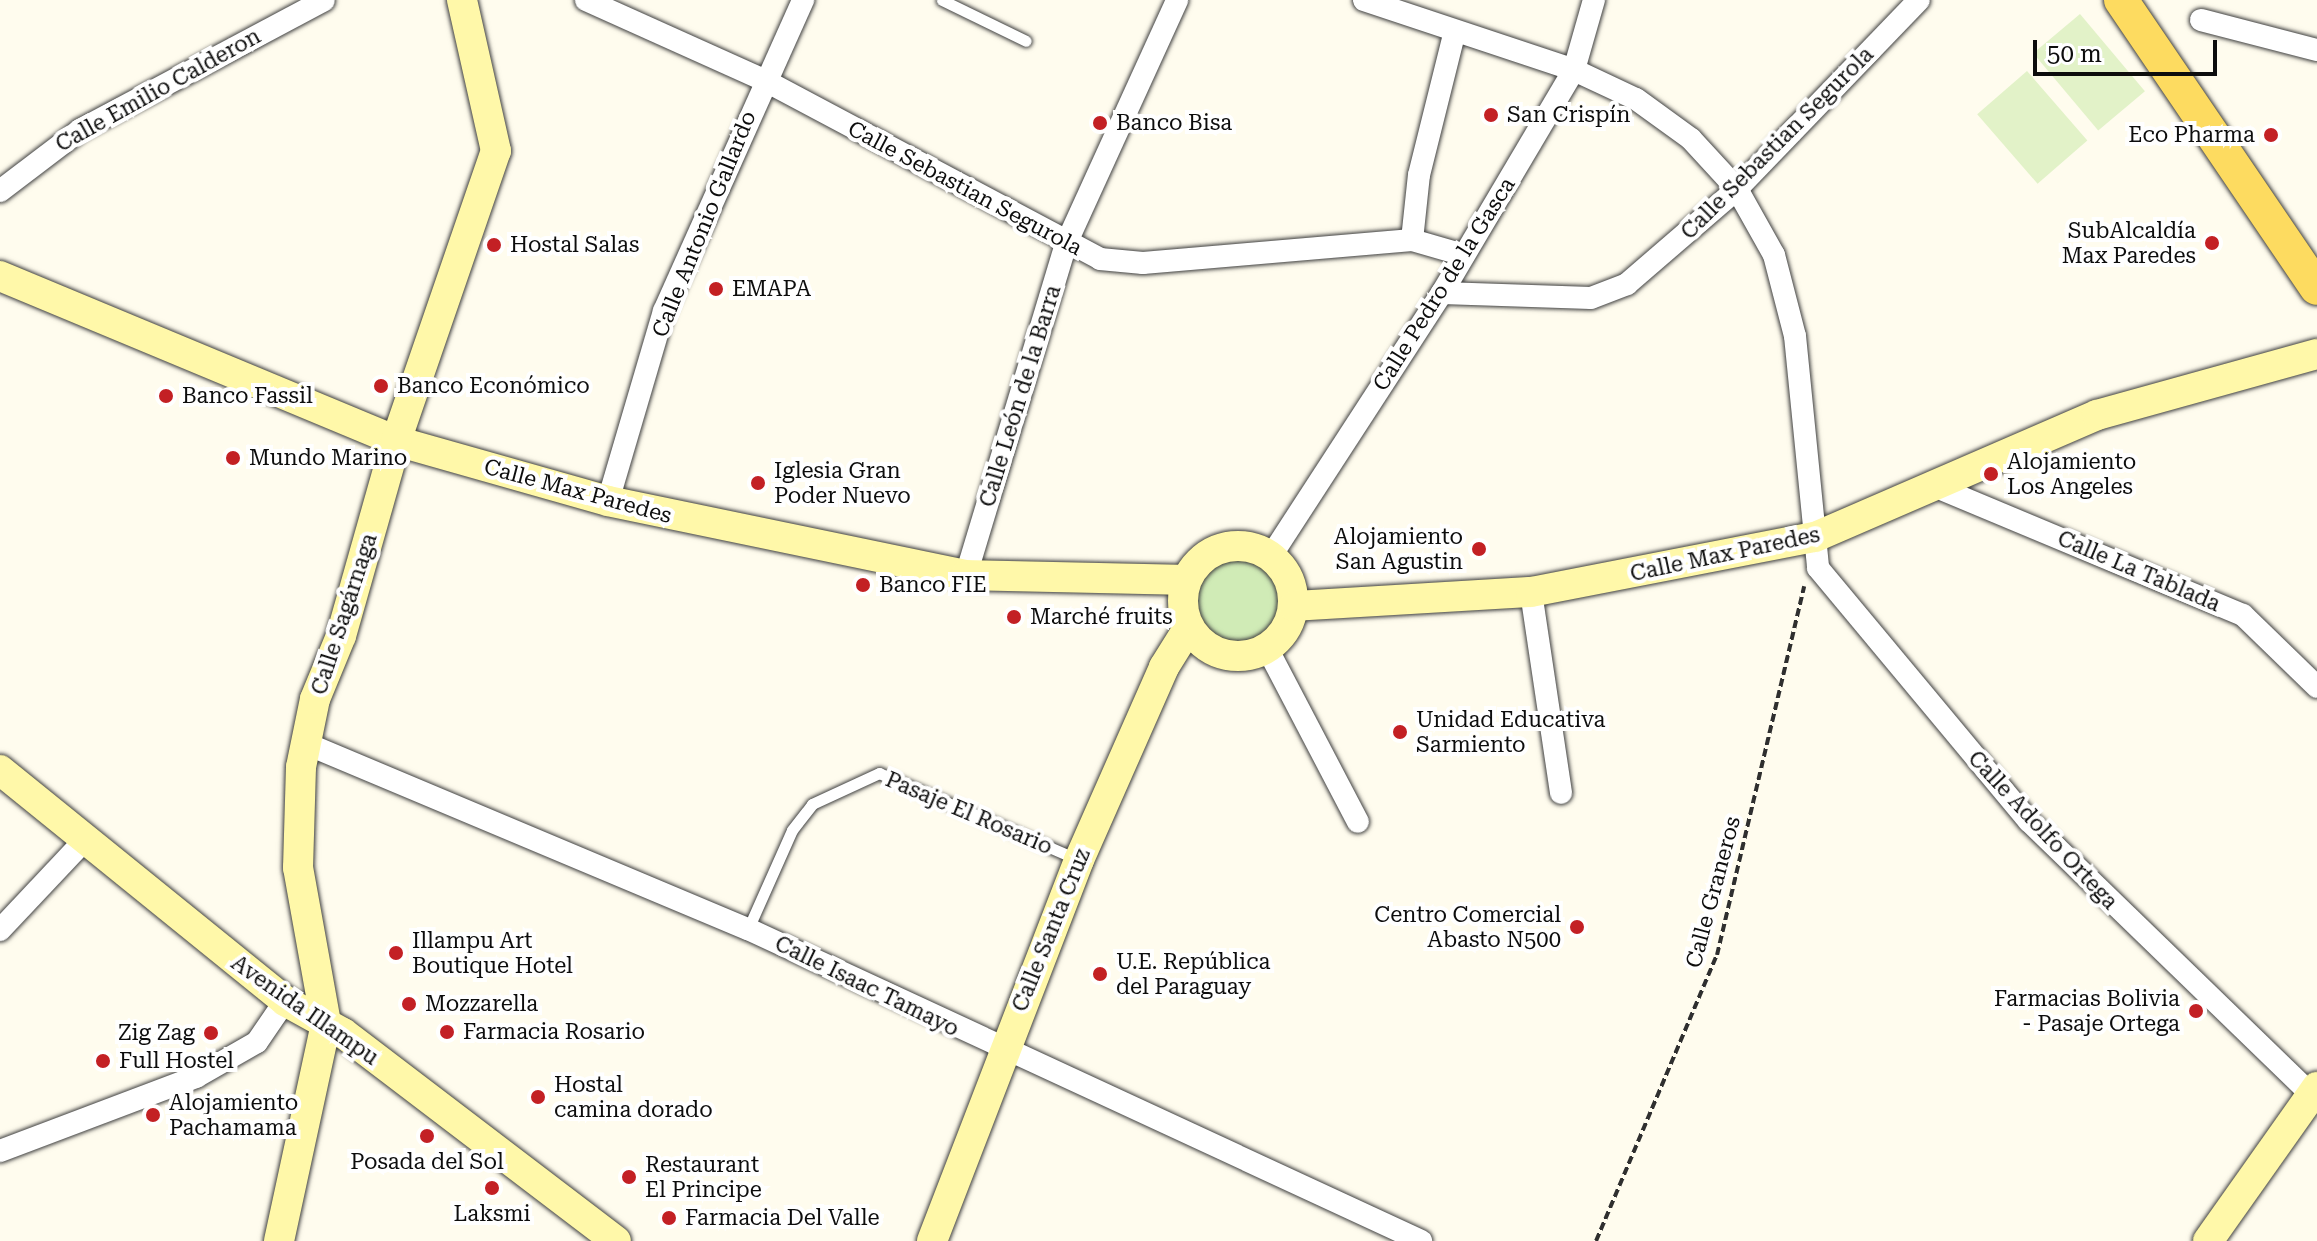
<!DOCTYPE html>
<html>
<head>
<meta charset="utf-8">
<style>
	body { margin:0 }
	#map { position:relative; width:2317px; height:1241px; overflow:hidden; background:#fffcee; font-family:"Roboto Serif",serif }
	div>[style] { position:absolute }
	.green>* { inset:0; background:#d0ebb6 }
	.round { border-radius:50% }
	.pitch>* { inset:0; background:#e2f2c8; transform-origin:0 0 }
	.path>* { height:4px; margin-top:-2px; transform-origin:0; background:repeating-linear-gradient(90deg,#2f2f2f 0 8px,transparent 0 12px) }
	.roads { filter:drop-shadow(0 0 2px #404040) drop-shadow(0 0 2px #404040) }
	.lane>* { height:11px; margin:-5.5px; padding:0 5.5px; transform-origin:5.5px; border-radius:5.5px; background:#fff }
	.street>* { height:22px; margin:-11px; padding:0 11px; transform-origin:11px; border-radius:11px; background:#fff }
	.secondary>* { height:30px; margin:-15px; padding:0 15px; transform-origin:15px; border-radius:15px; background:#fff8a9 }
	.secondary>.ring { margin:-15px; padding:0; box-sizing:content-box; background:none; border:30px solid #fff8a9; border-radius:50% }
	.primary>* { height:34px; margin:-17px; padding:0 17px; transform-origin:17px; border-radius:17px; background:#fddb60 }
	.dots>* { width:22px; height:22px; translate:-50% -50%; box-sizing:border-box; border:4px solid #fff; border-radius:50% }
	span { translate:-50% -50%; white-space:nowrap; text-align:center; line-height:1.15; -webkit-text-stroke:8px #fff; paint-order:stroke }
	.street-label { font-size:22px; color:#0d0d0d }
	.poi-label { font-size:22px; color:#0d0d0d }
	.left { translate:0 -50%; text-align:left }
	.right { translate:-100% -50%; text-align:right }
	.scale { position:absolute; left:2033px; top:40px; width:184px; height:36px; box-sizing:border-box; border:4px solid #0d0d0d; border-top:0; padding-left:10px; font-size:24px; line-height:28px; white-space:nowrap; color:#0d0d0d; -webkit-text-stroke:6px #fff; paint-order:stroke }
</style>
</head>
<body>
<div id="map">
	<div class="green">
		<i class="round" style="left:1196px;top:559px;width:84px;height:84px"></i>
	</div>
	<div class="pitch">
		<i style="left:2080px;top:14px;width:101px;height:61px;rotate:50deg"></i>
		<i style="left:2027px;top:71px;width:92px;height:66px;rotate:49deg"></i>
	</div>
	<div class="path">
		<i style="left:1596px;top:1241px;width:311px;rotate:-67.1deg"></i>
		<i style="left:1717px;top:955px;width:379px;rotate:-76.7deg"></i>
	</div>
	<div class="roads">
		<div class="lane">
			<i style="left:942px;top:0;width:93px;rotate:26deg"></i>
			<i style="left:748px;top:929px;width:108px;rotate:-66deg"></i>
			<i style="left:792px;top:830px;width:33px;rotate:-52deg"></i>
			<i style="left:812px;top:804px;width:74px;rotate:-24.8deg"></i>
			<i style="left:879px;top:773px;width:218px;rotate:23.5deg"></i>
		</div>
		<div class="street">
			<i style="left:586px;top:0;width:195px;rotate:24.2deg"></i>
			<i style="left:764px;top:80px;width:381px;rotate:28deg"></i>
			<i style="left:1100px;top:259px;width:43px;rotate:5.3deg"></i>
			<i style="left:1143px;top:263px;width:270px;rotate:-4.9deg"></i>
			<i style="left:1412px;top:240px;width:54px;rotate:16.1deg"></i>
			<i style="left:1364px;top:0;width:221px;rotate:18.4deg"></i>
			<i style="left:1574px;top:70px;width:68px;rotate:25.1deg"></i>
			<i style="left:1636px;top:99px;width:68px;rotate:36deg"></i>
			<i style="left:1691px;top:139px;width:68px;rotate:47.4deg"></i>
			<i style="left:1737px;top:189px;width:76px;rotate:60.7deg"></i>
			<i style="left:1774px;top:255px;width:84px;rotate:75.5deg"></i>
			<i style="left:1795px;top:336px;width:233px;rotate:84.3deg"></i>
			<i style="left:1818px;top:568px;width:329px;rotate:50.2deg"></i>
			<i style="left:2029px;top:821px;width:392px;rotate:44.1deg"></i>
			<i style="left:2201px;top:20px;width:120px;rotate:14.5deg"></i>
			<i style="left:0;top:191px;width:101px;rotate:-37.3deg"></i>
			<i style="left:80px;top:130px;width:276px;rotate:-28deg"></i>
			<i style="left:1412px;top:240px;width:65px;rotate:-83.9deg"></i>
			<i style="left:1419px;top:175px;width:148px;rotate:-76deg"></i>
			<i style="left:1442px;top:293px;width:149px;rotate:1.9deg"></i>
			<i style="left:1591px;top:298px;width:39px;rotate:-21deg"></i>
			<i style="left:1627px;top:284px;width:145px;rotate:-40.8deg"></i>
			<i style="left:1737px;top:189px;width:262px;rotate:-46.1deg"></i>
			<i style="left:1939px;top:488px;width:329px;rotate:22.7deg"></i>
			<i style="left:2243px;top:615px;width:103px;rotate:44.2deg"></i>
			<i style="left:608px;top:501px;width:198px;rotate:-73.6deg"></i>
			<i style="left:664px;top:311px;width:341px;rotate:-65.9deg"></i>
			<i style="left:1271px;top:556px;width:314px;rotate:-57deg"></i>
			<i style="left:1442px;top:293px;width:259px;rotate:-59.4deg"></i>
			<i style="left:1574px;top:70px;width:73px;rotate:-74.1deg"></i>
			<i style="left:966px;top:575px;width:346px;rotate:-73.2deg"></i>
			<i style="left:1066px;top:244px;width:268px;rotate:-65.5deg"></i>
			<i style="left:1531px;top:592px;width:203px;rotate:81.5deg"></i>
			<i style="left:1267px;top:648px;width:196px;rotate:62.4deg"></i>
			<i style="left:307px;top:744px;width:478px;rotate:22.8deg"></i>
			<i style="left:748px;top:929px;width:742px;rotate:24.87deg"></i>
			<i style="left:0;top:930px;width:120px;rotate:-46.7deg"></i>
			<i style="left:0;top:1151px;width:210px;rotate:-20.7deg"></i>
			<i style="left:196px;top:1077px;width:70px;rotate:-29.8deg"></i>
			<i style="left:257px;top:1042px;width:50px;rotate:-55.7deg"></i>
		</div>
		<div class="secondary">
			<i style="left:0;top:276px;width:429px;rotate:22.6deg"></i>
			<i style="left:396px;top:441px;width:220px;rotate:15.8deg"></i>
			<i style="left:608px;top:501px;width:366px;rotate:11.7deg"></i>
			<i style="left:966px;top:575px;width:220px;rotate:1.3deg"></i>
			<i class="ring" style="left:1183px;top:546px;width:80px;height:80px"></i>
			<i style="left:1294px;top:606px;width:237px;rotate:-3.4deg"></i>
			<i style="left:1531px;top:592px;width:289px;rotate:-11deg"></i>
			<i style="left:1815px;top:537px;width:307px;rotate:-23.4deg"></i>
			<i style="left:2097px;top:415px;width:228px;rotate:-15.5deg"></i>
			<i style="left:0;top:770px;width:367px;rotate:39deg"></i>
			<i style="left:285px;top:1001px;width:66px;rotate:28.9deg"></i>
			<i style="left:343px;top:1033px;width:343px;rotate:37.3deg"></i>
			<i style="left:279px;top:1241px;width:223px;rotate:-77.8deg"></i>
			<i style="left:326px;top:1023px;width:158px;rotate:-100.2deg"></i>
			<i style="left:298px;top:868px;width:101px;rotate:-88.3deg"></i>
			<i style="left:301px;top:767px;width:69px;rotate:-78.4deg"></i>
			<i style="left:315px;top:699px;width:68px;rotate:-67.6deg"></i>
			<i style="left:341px;top:636px;width:203px;rotate:-74.2deg"></i>
			<i style="left:396px;top:441px;width:307px;rotate:-71deg"></i>
			<i style="left:496px;top:151px;width:155px;rotate:-102.7deg"></i>
			<i style="left:932px;top:1241px;width:408px;rotate:-68.9deg"></i>
			<i style="left:1079px;top:860px;width:211px;rotate:-66.2deg"></i>
			<i style="left:1164px;top:667px;width:47px;rotate:-58deg"></i>
			<i style="left:2208px;top:1241px;width:189px;rotate:-54.7deg"></i>
		</div>
		<div class="primary">
			<i style="left:2121px;top:0;width:348px;rotate:55.8deg"></i>
		</div>
	</div>
	<div class="dots">
		<i style="left:1491px;top:115px;background:#c32024"></i>
		<i style="left:1100px;top:123px;background:#c32024"></i>
		<i style="left:2271px;top:135px;background:#c32024"></i>
		<i style="left:2212px;top:243px;background:#c32024"></i>
		<i style="left:494px;top:245px;background:#c32024"></i>
		<i style="left:716px;top:289px;background:#c32024"></i>
		<i style="left:381px;top:386px;background:#c32024"></i>
		<i style="left:166px;top:396px;background:#c32024"></i>
		<i style="left:233px;top:458px;background:#c32024"></i>
		<i style="left:1991px;top:474px;background:#c32024"></i>
		<i style="left:758px;top:483px;background:#c32024"></i>
		<i style="left:1479px;top:549px;background:#c32024"></i>
		<i style="left:863px;top:585px;background:#c32024"></i>
		<i style="left:1014px;top:617px;background:#c32024"></i>
		<i style="left:1400px;top:732px;background:#c32024"></i>
		<i style="left:1577px;top:927px;background:#c32024"></i>
		<i style="left:396px;top:953px;background:#c32024"></i>
		<i style="left:1100px;top:974px;background:#c32024"></i>
		<i style="left:409px;top:1004px;background:#c32024"></i>
		<i style="left:2196px;top:1011px;background:#c32024"></i>
		<i style="left:447px;top:1032px;background:#c32024"></i>
		<i style="left:211px;top:1033px;background:#c32024"></i>
		<i style="left:103px;top:1061px;background:#c32024"></i>
		<i style="left:538px;top:1097px;background:#c32024"></i>
		<i style="left:153px;top:1115px;background:#c32024"></i>
		<i style="left:427px;top:1136px;background:#c32024"></i>
		<i style="left:629px;top:1177px;background:#c32024"></i>
		<i style="left:492px;top:1188px;background:#c32024"></i>
		<i style="left:669px;top:1218px;background:#c32024"></i>
	</div>
	<div class="street-label">
		<span style="left:158px;top:90px;rotate:-29deg">Calle Emilio Calderon</span>
		<span style="left:1777px;top:143px;rotate:-45deg">Calle Sebastian Segurola</span>
		<span style="left:965px;top:188px;rotate:28deg">Calle Sebastian Segurola</span>
		<span style="left:704px;top:224px;rotate:-68deg">Calle Antonio Gallardo</span>
		<span style="left:1444px;top:284px;rotate:-58deg">Calle Pedro de la Gasca</span>
		<span style="left:1020px;top:396px;rotate:-73deg">Calle León de la Barra</span>
		<span style="left:578px;top:491px;rotate:15deg">Calle Max Paredes</span>
		<span style="left:1725px;top:554px;rotate:-12deg">Calle Max Paredes</span>
		<span style="left:2139px;top:571px;rotate:23deg">Calle La Tablada</span>
		<span style="left:344px;top:614px;rotate:-72deg">Calle Sagárnaga</span>
		<span style="left:969px;top:813px;rotate:23deg">Pasaje El Rosario</span>
		<span style="left:2043px;top:830px;rotate:47deg">Calle Adolfo Ortega</span>
		<span style="left:1713px;top:892px;rotate:-75deg">Calle Graneros</span>
		<span style="left:1051px;top:930px;rotate:-68deg">Calle Santa Cruz</span>
		<span style="left:867px;top:986px;rotate:26deg">Calle Isaac Tamayo</span>
		<span style="left:305px;top:1010px;rotate:35deg">Avenida Illampu</span>
	</div>
	<div class="poi-label">
		<span class="left" style="left:1507px;top:115px">San Crispín</span>
		<span class="left" style="left:1116px;top:123px">Banco Bisa</span>
		<span class="right" style="left:2255px;top:135px">Eco Pharma</span>
		<span class="right" style="left:2196px;top:243px">SubAlcaldía<br>Max Paredes</span>
		<span class="left" style="left:510px;top:245px">Hostal Salas</span>
		<span class="left" style="left:732px;top:289px">EMAPA</span>
		<span class="left" style="left:397px;top:386px">Banco Económico</span>
		<span class="left" style="left:182px;top:396px">Banco Fassil</span>
		<span class="left" style="left:249px;top:458px">Mundo Marino</span>
		<span class="left" style="left:2007px;top:474px">Alojamiento<br>Los Angeles</span>
		<span class="left" style="left:774px;top:483px">Iglesia Gran<br>Poder Nuevo</span>
		<span class="right" style="left:1463px;top:549px">Alojamiento<br>San Agustin</span>
		<span class="left" style="left:879px;top:585px">Banco FIE</span>
		<span class="left" style="left:1030px;top:617px">Marché fruits</span>
		<span class="left" style="left:1416px;top:732px">Unidad Educativa<br>Sarmiento</span>
		<span class="right" style="left:1561px;top:927px">Centro Comercial<br>Abasto N500</span>
		<span class="left" style="left:412px;top:953px">Illampu Art<br>Boutique Hotel</span>
		<span class="left" style="left:1116px;top:974px">U.E. República<br>del Paraguay</span>
		<span class="right" style="left:2180px;top:1011px">Farmacias Bolivia<br>- Pasaje Ortega</span>
		<span class="left" style="left:425px;top:1004px">Mozzarella</span>
		<span class="left" style="left:463px;top:1032px">Farmacia Rosario</span>
		<span class="right" style="left:195px;top:1033px">Zig Zag</span>
		<span class="left" style="left:119px;top:1061px">Full Hostel</span>
		<span class="left" style="left:554px;top:1097px">Hostal<br>camina dorado</span>
		<span class="left" style="left:169px;top:1115px">Alojamiento<br>Pachamama</span>
		<span style="left:427px;top:1162px">Posada del Sol</span>
		<span class="left" style="left:645px;top:1177px">Restaurant<br>El Principe</span>
		<span style="left:492px;top:1214px">Laksmi</span>
		<span class="left" style="left:685px;top:1218px">Farmacia Del Valle</span>
	</div>
	<div class="scale">50 m</div>
</div>
</body>
</html>
